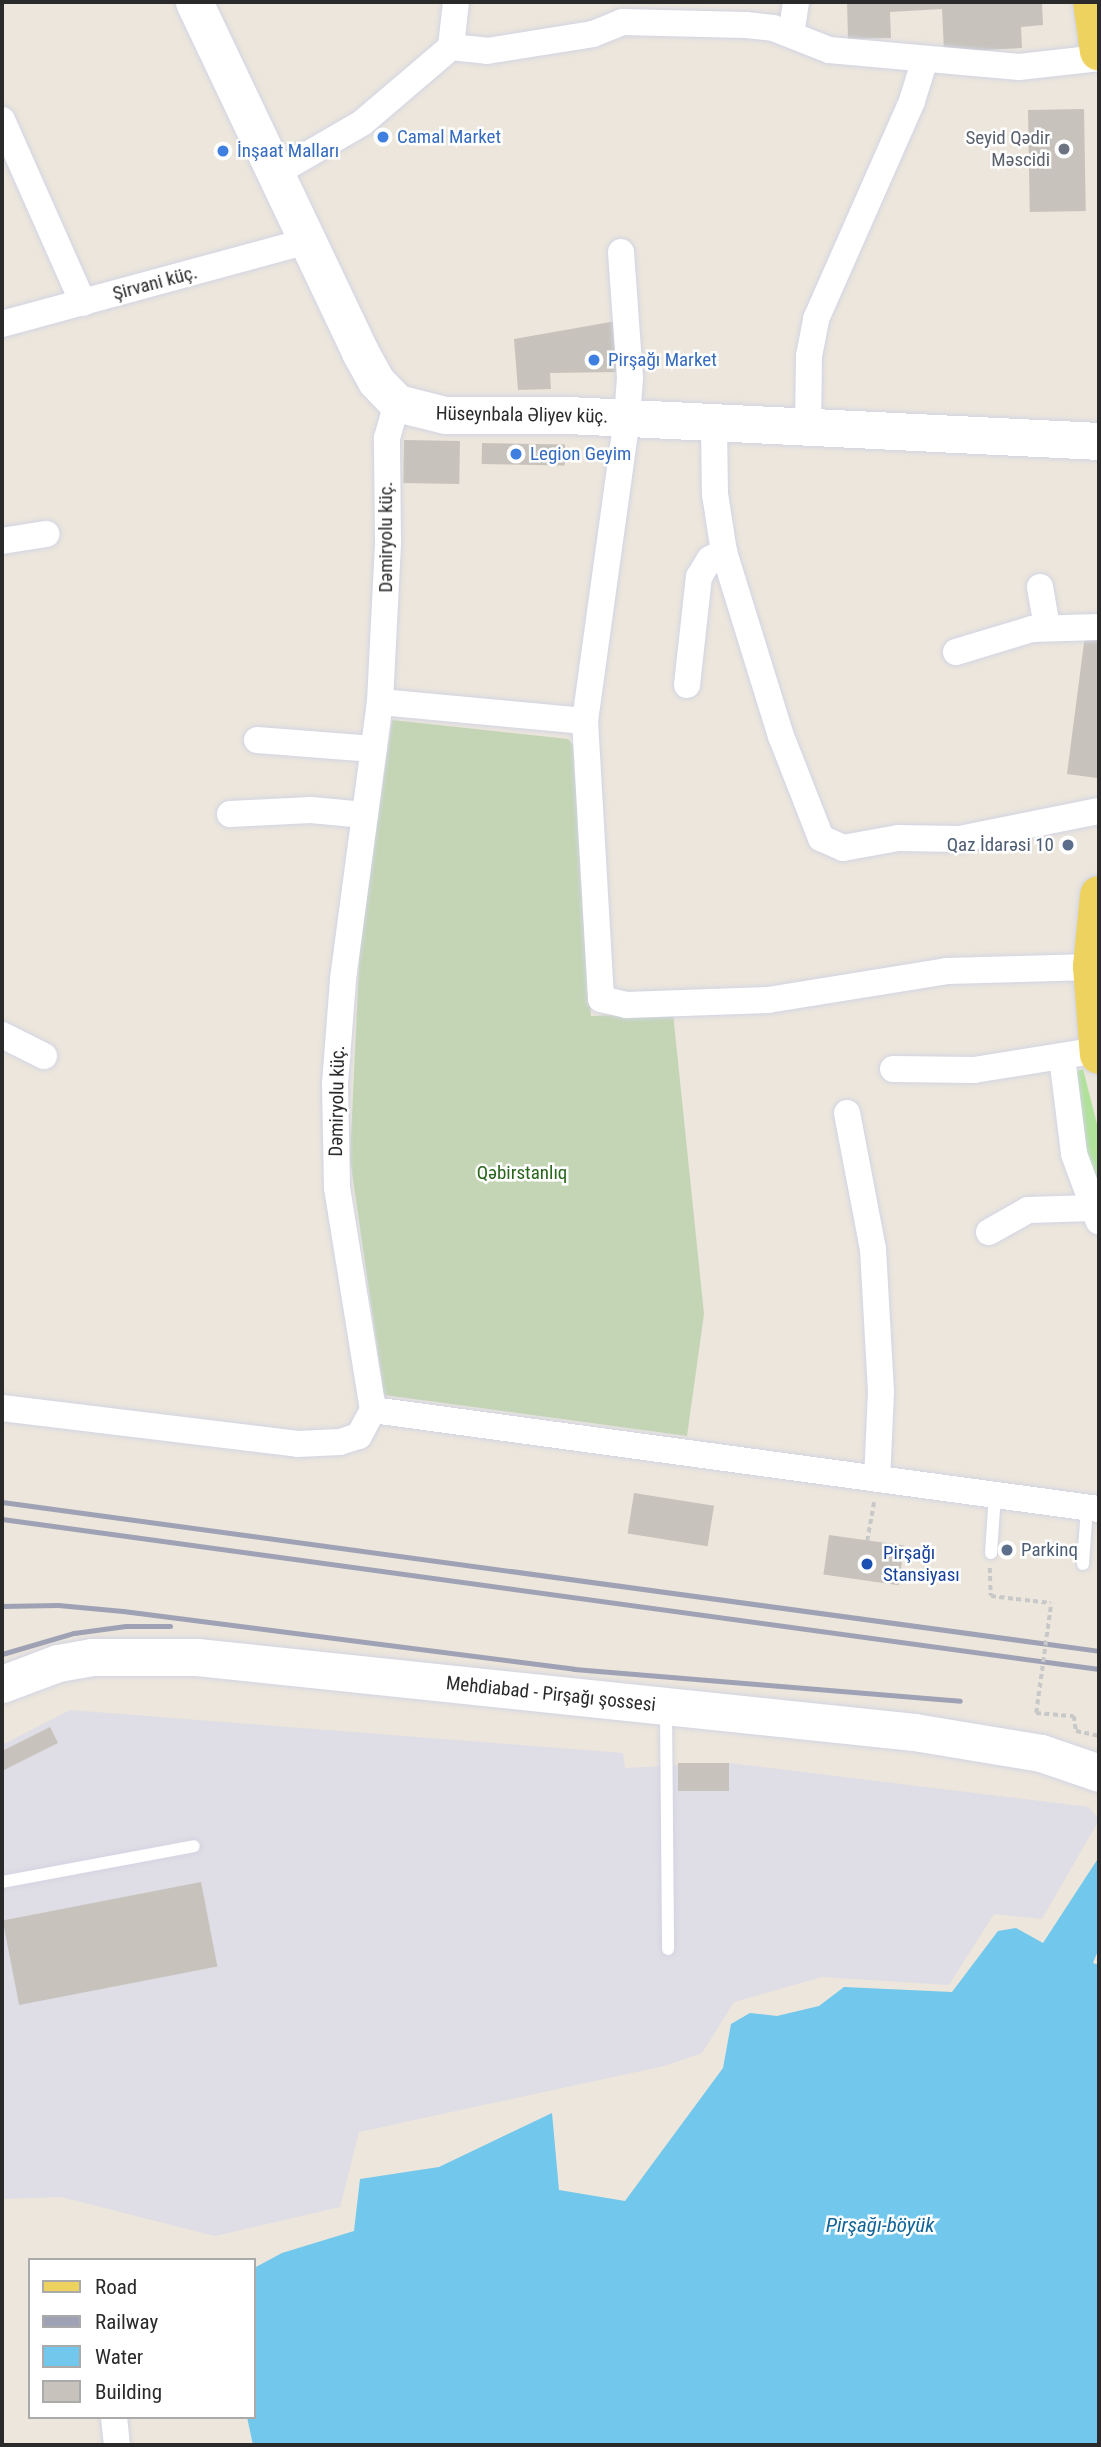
<!DOCTYPE html>
<html>
<head>
<meta charset="utf-8">
<style>
	body { margin:0 }
	#map { position:relative; width:1101px; height:2447px; overflow:hidden; background:#ece6dc; font-family:"Roboto Condensed",sans-serif }
	div>[style] { position:absolute }
	.industrial>* { inset:0; background:#dfdde5 }
	.green>* { inset:0; background:#b0e29a }
	.cemetery>* { inset:0; background:#c3d5b4 }
	.water>* { inset:0; background:#71c7ec }
	.building>* { inset:0; background:#c7c3bc; transform-origin:0 0 }
	.path>* { height:3.5px; margin-top:-1.75px; transform-origin:0; background:repeating-linear-gradient(90deg,#c8c8c8 0 5px,transparent 0 8.5px) }
	.roads { filter:drop-shadow(0 0 2px #d2d4e3) drop-shadow(0 0 2px #d2d4e3) }
	.lane>* { height:12px; margin:-6px; padding:0 6px; transform-origin:6px; border-radius:6px; background:#fff }
	.street>* { height:26px; margin:-13px; padding:0 13px; transform-origin:13px; border-radius:13px; background:#fff }
	.secondary>* { height:37px; margin:-18.5px; padding:0 18.5px; transform-origin:18.5px; border-radius:18.5px; background:#fff }
	.primary>* { height:38px; margin:-19px; padding:0 19px; transform-origin:19px; border-radius:19px; background:#eed260 }
	.rail>* { height:5px; margin:-2.5px; padding:0 2.5px; transform-origin:2.5px; border-radius:2.5px; background:#9fa2b4 }
	.path-bridge>* { height:3.5px; margin-top:-1.75px; transform-origin:0; background:repeating-linear-gradient(90deg,#c8c8c8 0 5px,transparent 0 8.5px) }
	.dots>* { width:19px; height:19px; translate:-50% -50%; box-sizing:border-box; border:4px solid #fff; border-radius:50% }
	span { translate:-50% -50%; white-space:nowrap; text-align:center; line-height:1.15; -webkit-text-stroke:5px #fff; paint-order:stroke }
	.shop-label { font-size:19px; color:#366cbe }
	.left { translate:0 -50%; text-align:left }
	.worship-label { font-size:19px; color:#5b616d }
	.right { translate:-100% -50%; text-align:right }
	.street-label { font-size:19px; color:#2a2a2a }
	.service-label { font-size:19px; color:#4e5e75 }
	.park-label { font-size:19px; color:#28661b }
	.transit-label { font-size:19px; color:#164399 }
	.water-label { font-size:21px; color:#106498; font-style:italic }
	.frame { position:absolute; inset:0; border:4px solid #2a2a2a; pointer-events:none }
	.legend { position:absolute; left:28px; top:2258px; width:228px; height:161px; box-sizing:border-box; background:#fff; border:2px solid #aaa; margin:0; padding:9px 12px; list-style:none; font-size:21px; color:#2a2a2a }
	.legend li { display:flex; align-items:center; gap:14px; height:35px }
	.legend b { width:35px; border:2px solid #aaa }
</style>
</head>
<body>
<div id="map">
	<div class="industrial">
		<i style="clip-path:polygon(70px 1710px,623px 1753px,625px 1768px,729px 1763px,1089px 1807px,1099px 1820px,1042px 1919px,994px 1914px,949px 1985px,822px 1977px,734px 2002px,702px 2053px,664px 2066px,359px 2132px,340px 2207px,215px 2236px,61px 2197px,2px 2199px,2px 1745px)"></i>
	</div>
	<div class="green">
		<i style="clip-path:polygon(1083px 1069px,1099px 1132px,1099px 1190px,1088px 1158px,1075px 1072px)"></i>
	</div>
	<div class="cemetery">
		<i style="clip-path:polygon(392px 720px,568px 739px,579px 752px,591px 1016px,673px 1013px,704px 1314px,687px 1436px,384px 1395px,350px 1159px,360px 944px)"></i>
	</div>
	<div class="water">
		<i style="clip-path:polygon(1099px 1857px,1099px 1948px,1093px 1963px,1099px 1965px,1099px 2445px,253px 2445px,247px 2417px,254px 2417px,254px 2268px,282px 2253px,354px 2231px,360px 2179px,439px 2167px,552px 2113px,559px 2190px,625px 2201px,723px 2068px,731px 2024px,750px 2013px,777px 2016px,819px 2006px,844px 1987px,952px 1992px,998px 1931px,1016px 1928px,1043px 1943px)"></i>
	</div>
	<div class="building">
		<i style="clip-path:polygon(847px 2px,1042px 2px,1043px 25px,1021px 27px,1022px 48px,944px 52px,942px 9px,890px 12px,891px 38px,848px 39px)"></i>
		<i style="left:1084px;top:109px;width:102px;height:56px;rotate:89deg"></i>
		<i style="clip-path:polygon(616px 321px,618px 372px,550px 373px,551px 389px,518px 390px,514px 339px)"></i>
		<i style="left:404px;top:440px;width:56px;height:43px;rotate:1deg"></i>
		<i style="left:482px;top:443px;width:83px;height:21px;rotate:1deg"></i>
		<i style="clip-path:polygon(1085px 635px,1099px 637px,1097px 778px,1067px 774px)"></i>
		<i style="left:634px;top:1493px;width:81px;height:41px;rotate:9deg"></i>
		<i style="left:829px;top:1535px;width:76px;height:40px;rotate:8deg"></i>
		<i style="clip-path:polygon(50px 1727px,58px 1743px,2px 1771px,2px 1751px)"></i>
		<i style="left:729px;top:1763px;width:28px;height:51px;rotate:90deg"></i>
		<i style="left:201px;top:1882px;width:86px;height:202px;rotate:79deg"></i>
	</div>
	<div class="path">
		<i style="left:867px;top:1541px;width:40px;rotate:-80deg"></i>
		<i style="left:990px;top:1568px;width:28px;rotate:88deg"></i>
		<i style="left:991px;top:1596px;width:60px;rotate:6.7deg"></i>
		<i style="left:1036px;top:1713px;width:38px;rotate:5deg"></i>
		<i style="left:1074px;top:1716px;width:15px;rotate:82deg"></i>
		<i style="left:1076px;top:1731px;width:24px;rotate:12deg"></i>
	</div>
	<div class="roads">
		<div class="lane">
			<i style="left:991px;top:1553px;width:58px;rotate:-86.1deg"></i>
			<i style="left:1083px;top:1564px;width:56px;rotate:-85.9deg"></i>
			<i style="left:666px;top:1710px;width:239px;rotate:89.5deg"></i>
			<i style="left:2px;top:1882px;width:195px;rotate:-10.6deg"></i>
		</div>
		<div class="street">
			<i style="left:791px;top:34px;width:32px;rotate:-81deg"></i>
			<i style="left:451px;top:47px;width:45px;rotate:-83.7deg"></i>
			<i style="left:2px;top:120px;width:200px;rotate:66.1deg"></i>
			<i style="left:276px;top:173px;width:99px;rotate:-30.2deg"></i>
			<i style="left:362px;top:123px;width:117px;rotate:-40.5deg"></i>
			<i style="left:451px;top:47px;width:36px;rotate:6deg"></i>
			<i style="left:487px;top:51px;width:107px;rotate:-9.1deg"></i>
			<i style="left:593px;top:34px;width:31px;rotate:-22deg"></i>
			<i style="left:622px;top:22px;width:124px;rotate:1.4deg"></i>
			<i style="left:746px;top:25px;width:27px;rotate:6deg"></i>
			<i style="left:773px;top:28px;width:60px;rotate:21.4deg"></i>
			<i style="left:829px;top:50px;width:191px;rotate:5.1deg"></i>
			<i style="left:1019px;top:67px;width:81px;rotate:-6.4deg"></i>
			<i style="left:621px;top:252px;width:126px;rotate:85.9deg"></i>
			<i style="left:630px;top:378px;width:40px;rotate:94.3deg"></i>
			<i style="left:627px;top:418px;width:306px;rotate:97.9deg"></i>
			<i style="left:585px;top:721px;width:278px;rotate:86.7deg"></i>
			<i style="left:601px;top:999px;width:26px;rotate:13deg"></i>
			<i style="left:626px;top:1005px;width:142px;rotate:-2deg"></i>
			<i style="left:768px;top:1000px;width:181px;rotate:-9.2deg"></i>
			<i style="left:947px;top:971px;width:145px;rotate:-1.6deg"></i>
			<i style="left:2px;top:324px;width:317px;rotate:-15.2deg"></i>
			<i style="left:714px;top:425px;width:69px;rotate:89.2deg"></i>
			<i style="left:715px;top:494px;width:59px;rotate:81.2deg"></i>
			<i style="left:724px;top:552px;width:193px;rotate:72.8deg"></i>
			<i style="left:781px;top:736px;width:110px;rotate:68.6deg"></i>
			<i style="left:821px;top:838px;width:24px;rotate:24deg"></i>
			<i style="left:843px;top:848px;width:56px;rotate:-10.3deg"></i>
			<i style="left:898px;top:838px;width:62px;rotate:0.9deg"></i>
			<i style="left:960px;top:839px;width:142px;rotate:-11.4deg"></i>
			<i style="left:808px;top:428px;width:72px;rotate:-89.2deg"></i>
			<i style="left:809px;top:356px;width:38px;rotate:-79deg"></i>
			<i style="left:816px;top:319px;width:238px;rotate:-66.2deg"></i>
			<i style="left:912px;top:101px;width:44px;rotate:-72.8deg"></i>
			<i style="left:2px;top:541px;width:45px;rotate:-9deg"></i>
			<i style="left:1040px;top:587px;width:40px;rotate:80deg"></i>
			<i style="left:956px;top:652px;width:79px;rotate:-16.8deg"></i>
			<i style="left:1032px;top:629px;width:67px;rotate:-1.7deg"></i>
			<i style="left:687px;top:685px;width:109px;rotate:-83.7deg"></i>
			<i style="left:699px;top:577px;width:21px;rotate:-59deg"></i>
			<i style="left:710px;top:559px;width:16px;rotate:-27deg"></i>
			<i style="left:380px;top:702px;width:206px;rotate:5.3deg"></i>
			<i style="left:257px;top:740px;width:117px;rotate:4.4deg"></i>
			<i style="left:230px;top:814px;width:81px;rotate:-2.8deg"></i>
			<i style="left:311px;top:810px;width:54px;rotate:5.3deg"></i>
			<i style="left:2px;top:1035px;width:47px;rotate:26.6deg"></i>
			<i style="left:1062px;top:1057px;width:98px;rotate:82.9deg"></i>
			<i style="left:1074px;top:1154px;width:72px;rotate:69.8deg"></i>
			<i style="left:893px;top:1069px;width:81px;rotate:0.7deg"></i>
			<i style="left:974px;top:1070px;width:127px;rotate:-9.1deg"></i>
			<i style="left:847px;top:1113px;width:138px;rotate:79.2deg"></i>
			<i style="left:873px;top:1249px;width:143px;rotate:86.8deg"></i>
			<i style="left:881px;top:1392px;width:87px;rotate:92.6deg"></i>
			<i style="left:989px;top:1232px;width:45px;rotate:-29.4deg"></i>
			<i style="left:1028px;top:1210px;width:65px;rotate:-1.8deg"></i>
			<i style="left:2px;top:1408px;width:298px;rotate:6.9deg"></i>
			<i style="left:298px;top:1444px;width:42px;rotate:-2.7deg"></i>
			<i style="left:340px;top:1442px;width:20px;rotate:-18deg"></i>
			<i style="left:359px;top:1436px;width:30px;rotate:-62deg"></i>
			<i style="left:373px;top:1410px;width:226px;rotate:-99.2deg"></i>
			<i style="left:337px;top:1187px;width:103px;rotate:-91.1deg"></i>
			<i style="left:335px;top:1084px;width:105px;rotate:-85.6deg"></i>
			<i style="left:343px;top:979px;width:279px;rotate:-82.4deg"></i>
			<i style="left:380px;top:702px;width:160px;rotate:-87.1deg"></i>
			<i style="left:388px;top:542px;width:104px;rotate:-90.6deg"></i>
			<i style="left:387px;top:438px;width:36px;rotate:-74deg"></i>
			<i style="left:373px;top:1410px;width:733px;rotate:7.77deg"></i>
			<i style="left:114px;top:2417px;width:28px;rotate:84deg"></i>
		</div>
		<div class="secondary">
			<i style="left:194px;top:2px;width:387px;rotate:64.6deg"></i>
			<i style="left:360px;top:352px;width:33px;rotate:61deg"></i>
			<i style="left:376px;top:381px;width:30px;rotate:46deg"></i>
			<i style="left:397px;top:403px;width:49px;rotate:14deg"></i>
			<i style="left:445px;top:415px;width:123px"></i>
			<i style="left:568px;top:415px;width:532px;rotate:2.8deg"></i>
			<i style="left:2px;top:1684px;width:60px;rotate:-20.6deg"></i>
			<i style="left:58px;top:1663px;width:35px;rotate:-10deg"></i>
			<i style="left:92px;top:1657px;width:105px"></i>
			<i style="left:197px;top:1657px;width:721px;rotate:5.97deg"></i>
			<i style="left:914px;top:1732px;width:129px;rotate:9.4deg"></i>
			<i style="left:1041px;top:1753px;width:61px;rotate:19deg"></i>
		</div>
		<div class="primary">
			<i style="left:1092px;top:2px;width:50px;rotate:82deg"></i>
			<i style="left:1099px;top:895px;width:72px;rotate:95.6deg"></i>
			<i style="left:1092px;top:967px;width:88px;rotate:85.5deg"></i>
		</div>
	</div>
	<div class="rail">
		<i style="left:2px;top:1502px;width:1107px;rotate:7.73deg"></i>
		<i style="left:2px;top:1519px;width:1107px;rotate:7.79deg"></i>
		<i style="left:2px;top:1606px;width:56px;rotate:-1deg"></i>
		<i style="left:58px;top:1605px;width:65px;rotate:5.3deg"></i>
		<i style="left:123px;top:1611px;width:455px;rotate:7.3deg"></i>
		<i style="left:574px;top:1669px;width:387px;rotate:4.7deg"></i>
		<i style="left:2px;top:1654px;width:75px;rotate:-16.3deg"></i>
		<i style="left:74px;top:1633px;width:52px;rotate:-7.7deg"></i>
		<i style="left:126px;top:1626px;width:44px"></i>
	</div>
	<div class="path-bridge">
		<i style="left:1036px;top:1713px;width:111px;rotate:-82.2deg"></i>
	</div>
	<div class="dots">
		<i style="left:383px;top:137px;background:#3f7fe0"></i>
		<i style="left:1064px;top:149px;background:#6b7280"></i>
		<i style="left:223px;top:151px;background:#3f7fe0"></i>
		<i style="left:594px;top:360px;background:#3f7fe0"></i>
		<i style="left:516px;top:454px;background:#3f7fe0"></i>
		<i style="left:1068px;top:845px;background:#5c6f8a"></i>
		<i style="left:1007px;top:1550px;background:#5c6f8a"></i>
		<i style="left:867px;top:1564px;background:#1a4fb4"></i>
	</div>
	<div class="shop-label">
		<span class="left" style="left:397px;top:137px">Camal Market</span>
		<span class="left" style="left:237px;top:151px">İnşaat Malları</span>
		<span class="left" style="left:608px;top:360px">Pirşağı Market</span>
		<span class="left" style="left:530px;top:454px">Legion Geyim</span>
	</div>
	<div class="worship-label">
		<span class="right" style="left:1050px;top:149px">Seyid Qədir<br>Məscidi</span>
	</div>
	<div class="street-label">
		<span style="left:155px;top:283px;rotate:-15deg">Şirvani küç.</span>
		<span style="left:522px;top:415px;rotate:1deg">Hüseynbala Əliyev küç.</span>
		<span style="left:386px;top:537px;rotate:-90deg">Dəmiryolu küç.</span>
		<span style="left:337px;top:1101px;rotate:-89deg">Dəmiryolu küç.</span>
		<span style="left:551px;top:1694px;rotate:6deg">Mehdiabad - Pirşağı şossesi</span>
	</div>
	<div class="service-label">
		<span class="right" style="left:1054px;top:845px">Qaz İdarəsi 10</span>
		<span class="left" style="left:1021px;top:1550px">Parkinq</span>
	</div>
	<div class="park-label">
		<span style="left:522px;top:1173px">Qəbirstanlıq</span>
	</div>
	<div class="transit-label">
		<span class="left" style="left:883px;top:1564px">Pirşağı<br>Stansiyası</span>
	</div>
	<div class="water-label">
		<span style="left:880px;top:2225px">Pirşağı-böyük</span>
	</div>
	<div class="frame"></div>
	<ul class="legend">
	<li><b style="height:9px;background:#eed260"></b>Road</li>
	<li><b style="height:9px;background:#9fa2b4"></b>Railway</li>
	<li><b style="height:19px;background:#71c7ec"></b>Water</li>
	<li><b style="height:19px;background:#c7c3bc"></b>Building</li>
	</ul>
</div>
</body>
</html>
